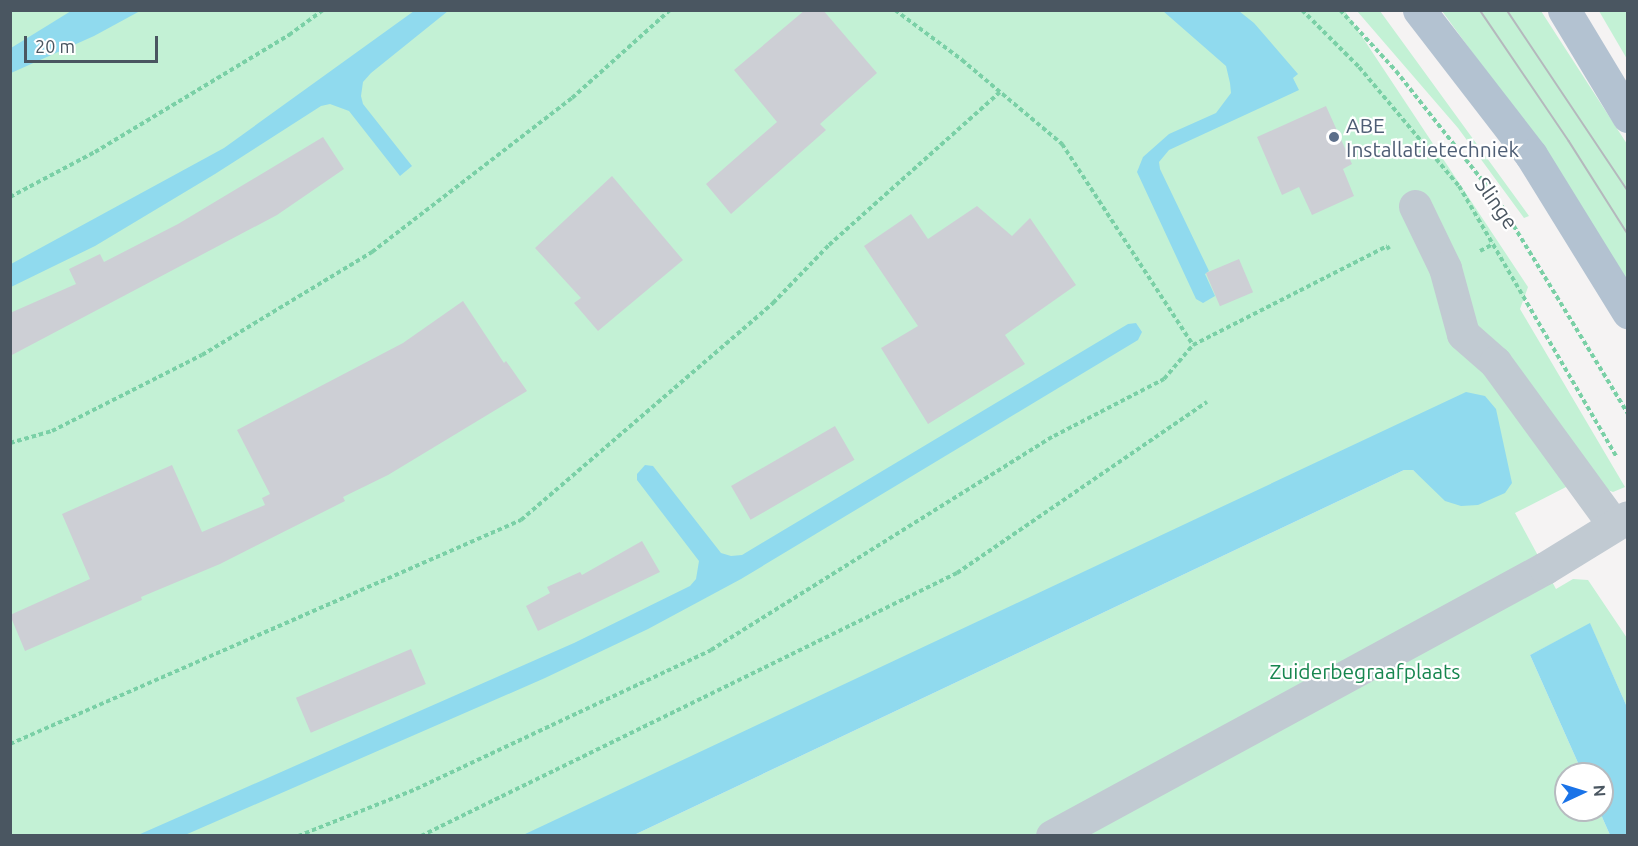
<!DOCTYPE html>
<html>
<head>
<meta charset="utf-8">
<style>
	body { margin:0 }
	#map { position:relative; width:1638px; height:846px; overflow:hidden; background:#f5f3f3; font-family:Ubuntu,sans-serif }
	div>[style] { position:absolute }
	.green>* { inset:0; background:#c3f1d5 }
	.water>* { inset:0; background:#90daee }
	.building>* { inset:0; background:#cdcfd5; transform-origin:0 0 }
	.path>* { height:4px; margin-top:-2px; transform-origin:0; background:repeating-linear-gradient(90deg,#7ad0a6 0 4.5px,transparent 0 7.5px) }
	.minor>* { height:33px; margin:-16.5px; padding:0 16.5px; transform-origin:16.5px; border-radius:16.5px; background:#c1cad2 }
	.major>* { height:33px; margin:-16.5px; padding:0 16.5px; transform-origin:16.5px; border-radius:16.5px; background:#b3c2d1 }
	.tram>* { height:1.5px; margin:-0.75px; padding:0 0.75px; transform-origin:0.75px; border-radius:0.75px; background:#b5b8bd }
	.dots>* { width:16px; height:16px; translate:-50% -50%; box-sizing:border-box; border:3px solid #fff; border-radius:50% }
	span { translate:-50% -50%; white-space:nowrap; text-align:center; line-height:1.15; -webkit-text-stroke:4.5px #fff; paint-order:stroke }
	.service-label { font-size:21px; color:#4e5e75 }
	.left { translate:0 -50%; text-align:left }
	.street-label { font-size:21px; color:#4a5661 }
	.park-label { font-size:21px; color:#17864f }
	.frame { position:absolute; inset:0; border:12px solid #4a5661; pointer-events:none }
	.north { position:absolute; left:1554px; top:762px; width:60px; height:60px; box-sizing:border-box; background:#fff; border:2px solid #b7bbc0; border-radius:50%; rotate:86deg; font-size:16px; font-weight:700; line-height:24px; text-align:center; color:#4a5661 }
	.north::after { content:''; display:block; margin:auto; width:21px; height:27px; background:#1a73e8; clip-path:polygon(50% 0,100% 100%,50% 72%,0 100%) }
	.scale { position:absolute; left:24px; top:36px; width:134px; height:27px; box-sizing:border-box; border:3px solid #4a5661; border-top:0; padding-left:8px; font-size:18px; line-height:21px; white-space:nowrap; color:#4a5661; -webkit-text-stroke:4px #fff; paint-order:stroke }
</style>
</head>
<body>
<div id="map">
	<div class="green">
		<i style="clip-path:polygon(10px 11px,1345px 11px,1528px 287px,1520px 309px,1625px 487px,1613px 492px,1597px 486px,1568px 486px,1515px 513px,1556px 589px,1573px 579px,1588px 580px,1627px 638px,1627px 707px,1590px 624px,1530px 655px,1583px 774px,1566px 774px,1566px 810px,1599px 810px,1610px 835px,634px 835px,1404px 470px,1413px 470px,1421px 477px,1496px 409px,591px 835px,11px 835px)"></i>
		<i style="clip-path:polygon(1357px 11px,1380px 11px,1529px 216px,1524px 218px,1458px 128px)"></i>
		<i style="clip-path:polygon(1442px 11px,1541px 11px,1627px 144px,1627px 283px,1544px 151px)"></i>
		<i style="clip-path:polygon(1599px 11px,1627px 11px,1627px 59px)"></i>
	</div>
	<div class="water">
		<i style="clip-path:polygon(71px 11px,140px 11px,94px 36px,11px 73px,11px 48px)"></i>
		<i style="clip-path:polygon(414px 11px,448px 11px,371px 73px,363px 82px,361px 96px,363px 104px,412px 166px,400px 176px,349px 111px,330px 104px,321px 106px,215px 174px,95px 246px,11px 287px,11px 264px,224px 148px)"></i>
		<i style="clip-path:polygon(1163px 11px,1239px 11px,1254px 23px,1298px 74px,1293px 78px,1299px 90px,1169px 150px,1159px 162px,1160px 169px,1209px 271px,1205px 274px,1215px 296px,1203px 303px,1196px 299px,1137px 172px,1143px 157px,1169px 134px,1216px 113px,1231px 93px,1230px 83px,1226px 66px)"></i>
		<i style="clip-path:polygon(1136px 323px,1142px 332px,1138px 340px,741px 579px,648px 629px,545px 678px,185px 835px,138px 835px,574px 643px,690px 586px,696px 579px,699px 561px,637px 480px,637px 474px,645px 465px,653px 466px,721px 553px,731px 556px,742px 555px,1128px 324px)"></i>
		<i style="clip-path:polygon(1466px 392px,1485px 396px,1496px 409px,1512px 483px,1505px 493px,1478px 505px,1461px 506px,1445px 501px,1413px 470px,1404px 470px,634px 835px,523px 835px)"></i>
		<i style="clip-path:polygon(1590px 623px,1627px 707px,1627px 835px,1610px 835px,1599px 810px,1602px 810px,1602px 774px,1583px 774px,1530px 655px)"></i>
	</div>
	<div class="building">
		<i style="clip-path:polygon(805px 10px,823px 10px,877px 73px,820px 124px,826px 130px,731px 214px,706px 184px,777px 122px,734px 70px)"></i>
		<i style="clip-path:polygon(1326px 106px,1352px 164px,1343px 169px,1354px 196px,1312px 215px,1299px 187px,1282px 195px,1257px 137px)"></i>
		<i style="clip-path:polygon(323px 137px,344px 169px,277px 215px,10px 356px,10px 313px,76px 284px,69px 269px,100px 254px,104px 262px,178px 224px)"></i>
		<i style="clip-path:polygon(612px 176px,683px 260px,598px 331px,574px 303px,581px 298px,535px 248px)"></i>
		<i style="clip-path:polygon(977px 206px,1012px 236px,1030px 218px,1076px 285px,1005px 335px,1025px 364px,928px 424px,881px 348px,918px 326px,864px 246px,911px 214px,928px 239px)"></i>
		<i style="left:1239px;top:259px;width:36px;height:36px;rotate:67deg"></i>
		<i style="clip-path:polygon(463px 301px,504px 363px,506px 361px,527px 391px,388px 475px,343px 497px,345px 501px,220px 564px,141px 597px,142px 600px,25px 651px,10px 615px,90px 579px,62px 514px,172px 465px,202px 532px,265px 505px,262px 498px,270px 494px,237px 430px,403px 343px)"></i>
		<i style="left:835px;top:426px;width:39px;height:120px;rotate:60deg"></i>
		<i style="clip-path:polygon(642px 541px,660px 572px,538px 631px,526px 606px,550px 593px,547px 587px,580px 572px,582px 575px)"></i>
		<i style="left:411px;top:649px;width:38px;height:125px;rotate:67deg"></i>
	</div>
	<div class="path">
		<i style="left:895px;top:10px;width:84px;rotate:36.7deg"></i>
		<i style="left:962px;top:60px;width:131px;rotate:40deg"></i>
		<i style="left:1062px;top:144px;width:240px;rotate:56.9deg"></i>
		<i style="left:1302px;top:10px;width:81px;rotate:45deg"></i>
		<i style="left:1359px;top:67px;width:155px;rotate:50deg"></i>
		<i style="left:1459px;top:186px;width:312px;rotate:59.8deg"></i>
		<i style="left:1340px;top:10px;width:83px;rotate:47.4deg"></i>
		<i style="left:1396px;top:71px;width:164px;rotate:51.7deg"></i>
		<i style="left:1498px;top:200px;width:250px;rotate:58.7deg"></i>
		<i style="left:10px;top:197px;width:96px;rotate:-27.9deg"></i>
		<i style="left:95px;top:152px;width:227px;rotate:-31.1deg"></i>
		<i style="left:289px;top:35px;width:42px;rotate:-36.3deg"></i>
		<i style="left:1480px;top:251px;width:15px;rotate:-28deg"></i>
		<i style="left:10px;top:443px;width:44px;rotate:-15.9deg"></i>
		<i style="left:52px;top:431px;width:168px;rotate:-26.9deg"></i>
		<i style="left:202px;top:355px;width:199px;rotate:-31.2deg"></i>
		<i style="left:372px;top:252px;width:252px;rotate:-37.6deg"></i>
		<i style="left:572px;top:98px;width:132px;rotate:-41.9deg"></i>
		<i style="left:10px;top:744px;width:558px;rotate:-23.67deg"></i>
		<i style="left:521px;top:520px;width:333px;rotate:-40.7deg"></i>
		<i style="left:773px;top:303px;width:81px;rotate:-46deg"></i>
		<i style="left:829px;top:245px;width:229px;rotate:-41.8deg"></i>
		<i style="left:298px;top:836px;width:127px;rotate:-21.7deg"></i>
		<i style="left:416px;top:789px;width:326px;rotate:-25.2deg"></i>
		<i style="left:711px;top:650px;width:404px;rotate:-32deg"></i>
		<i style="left:1054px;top:436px;width:124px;rotate:-27.4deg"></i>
		<i style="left:1164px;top:379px;width:45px;rotate:-49.5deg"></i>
		<i style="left:1193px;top:345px;width:218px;rotate:-27deg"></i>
		<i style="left:1387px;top:246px;width:4px;rotate:56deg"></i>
		<i style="left:421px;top:836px;width:597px;rotate:-26.14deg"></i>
		<i style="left:957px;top:573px;width:303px;rotate:-34.4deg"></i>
	</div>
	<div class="minor">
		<i style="left:1415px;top:206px;width:69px;rotate:64.2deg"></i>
		<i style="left:1445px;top:268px;width:68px;rotate:74.7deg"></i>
		<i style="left:1463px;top:334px;width:43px;rotate:41.2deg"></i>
		<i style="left:1495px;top:362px;width:200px;rotate:53.9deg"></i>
		<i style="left:1052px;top:836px;width:561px;rotate:-28.53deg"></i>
		<i style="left:1545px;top:568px;width:97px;rotate:-31.6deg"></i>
	</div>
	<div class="major">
		<i style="left:1419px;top:10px;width:183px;rotate:52.3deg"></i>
		<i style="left:1531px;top:155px;width:185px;rotate:58.3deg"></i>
		<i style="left:1564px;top:10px;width:124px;rotate:58.9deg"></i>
	</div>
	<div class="tram">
		<i style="left:1480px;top:10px;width:158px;rotate:55.8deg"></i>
		<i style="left:1569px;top:141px;width:110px;rotate:57.6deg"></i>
		<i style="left:1507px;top:10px;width:218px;rotate:56.2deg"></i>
	</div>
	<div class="dots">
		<i style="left:1334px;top:137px;background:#5c6f8a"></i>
	</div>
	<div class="service-label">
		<span class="left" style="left:1346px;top:137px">ABE<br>Installatietechniek</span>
	</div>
	<div class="street-label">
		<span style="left:1497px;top:203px;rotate:55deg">Slinge</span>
	</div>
	<div class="park-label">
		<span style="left:1365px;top:671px">Zuiderbegraafplaats</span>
	</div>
	<div class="frame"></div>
	<div class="north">N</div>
	<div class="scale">20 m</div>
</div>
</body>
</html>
